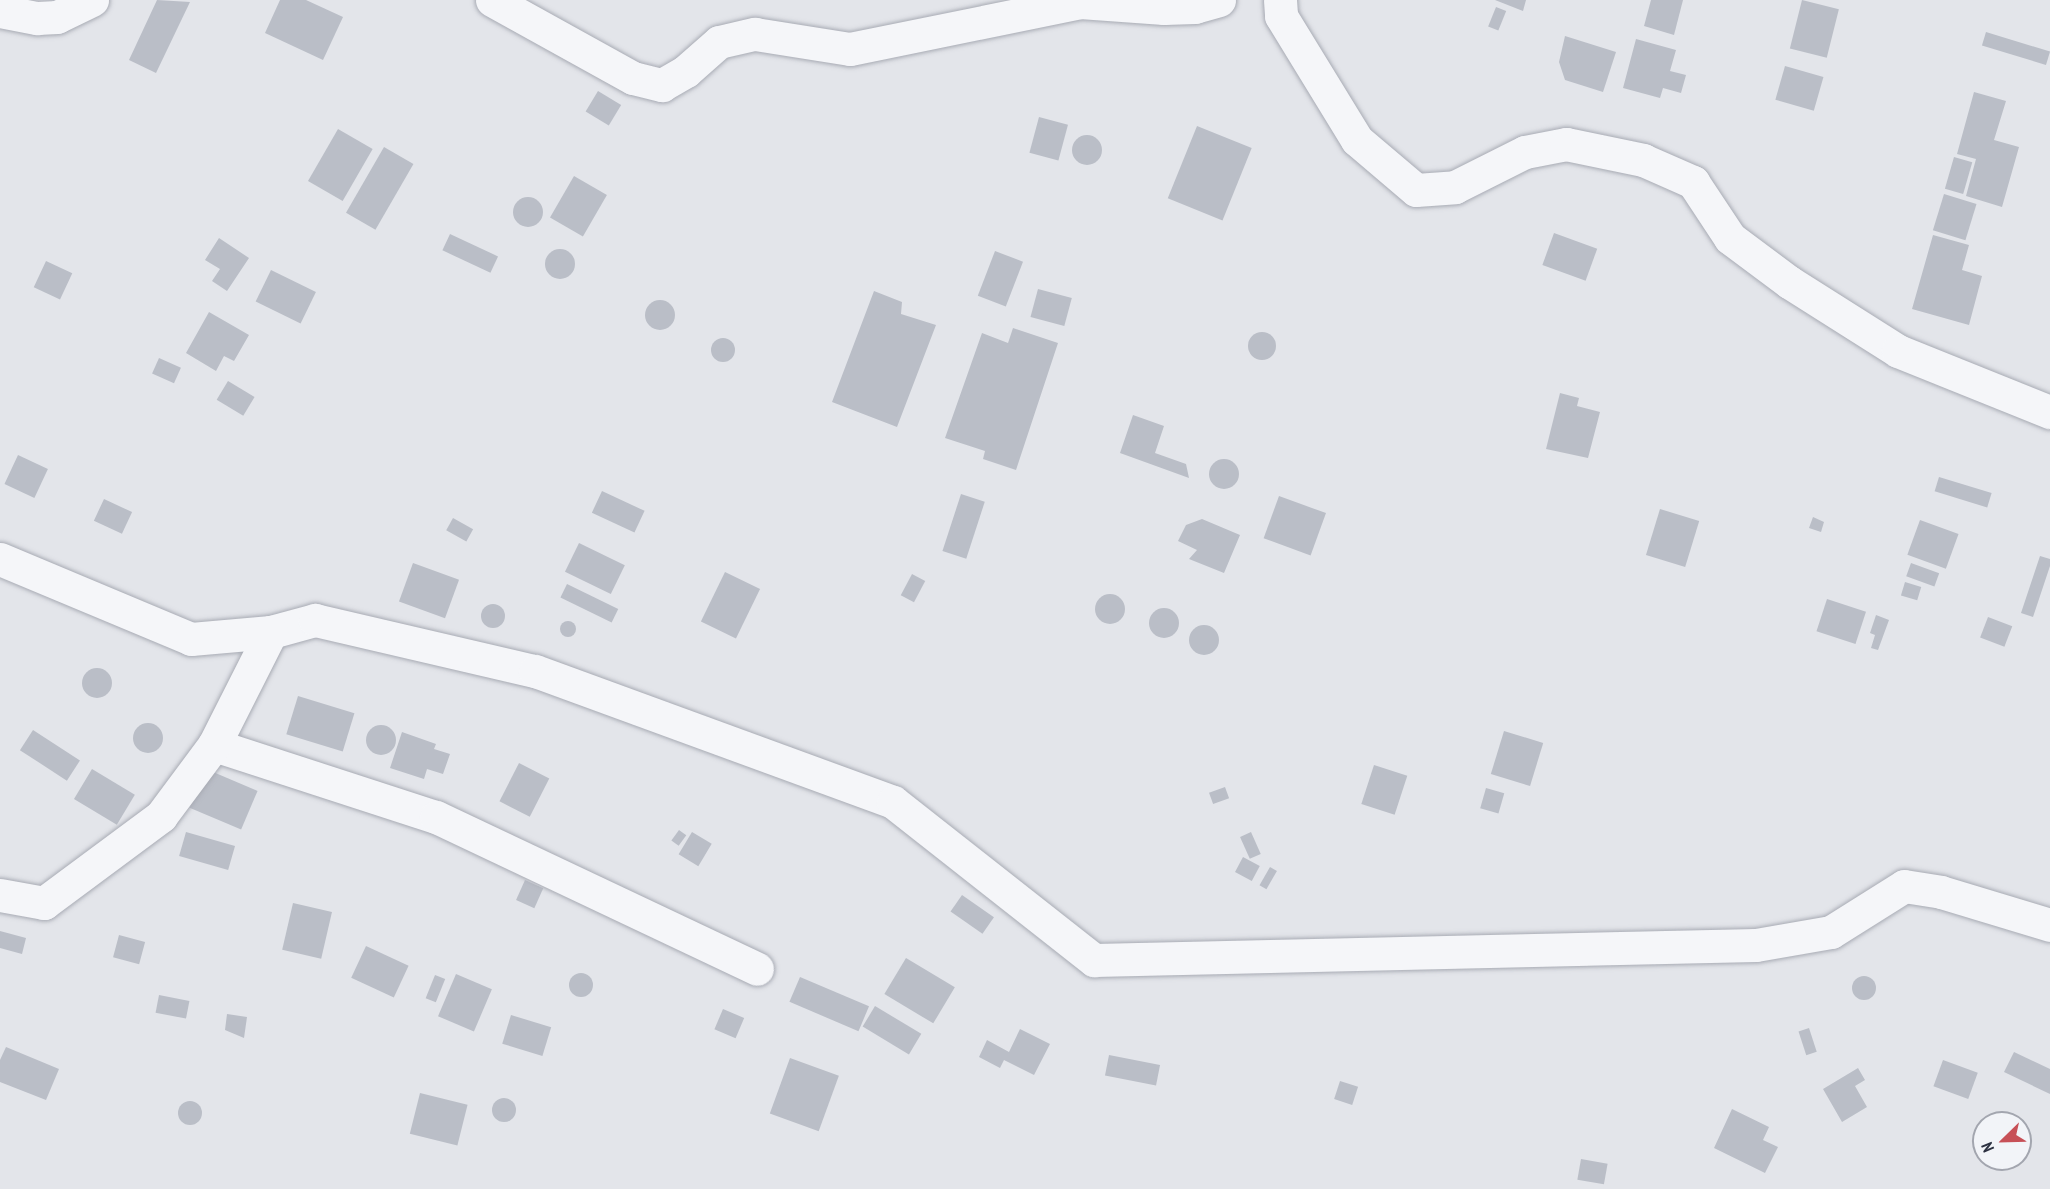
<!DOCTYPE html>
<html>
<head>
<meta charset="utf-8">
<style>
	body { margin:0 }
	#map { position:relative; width:2050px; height:1189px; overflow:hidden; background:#e3e5ea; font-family:"PT Sans Narrow",sans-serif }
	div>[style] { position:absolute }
	.building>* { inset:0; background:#babec7; transform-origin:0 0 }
	.round { border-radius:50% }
	.roads { filter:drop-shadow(0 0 2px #a8abb4) drop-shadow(0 0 2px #a8abb4) }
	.street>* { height:33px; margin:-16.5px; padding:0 16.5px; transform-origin:16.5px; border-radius:16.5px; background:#f5f6f9 }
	span { translate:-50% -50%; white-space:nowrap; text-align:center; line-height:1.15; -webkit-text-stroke:5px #f2f4f8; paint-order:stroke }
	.north { position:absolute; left:1972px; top:1111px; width:60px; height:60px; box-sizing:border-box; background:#f2f4f8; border:2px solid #a3a6af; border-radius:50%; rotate:247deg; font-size:16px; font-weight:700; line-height:24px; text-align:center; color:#2c3141 }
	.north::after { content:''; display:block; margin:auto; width:21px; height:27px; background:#c75057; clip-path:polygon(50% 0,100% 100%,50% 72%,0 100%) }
</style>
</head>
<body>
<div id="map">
	<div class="building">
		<i style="clip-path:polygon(157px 0,190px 2px,156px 73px,129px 60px)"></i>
		<i style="clip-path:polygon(280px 0,306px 0,343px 17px,323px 60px,265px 33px)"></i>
		<i style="clip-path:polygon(1495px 0,1526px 0,1523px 11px)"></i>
		<i style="clip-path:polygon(1651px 0,1683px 0,1674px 35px,1644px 26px)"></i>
		<i style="left:1802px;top:0;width:38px;height:50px;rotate:14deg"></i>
		<i style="left:1496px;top:7px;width:11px;height:21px;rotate:22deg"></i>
		<i style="left:1986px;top:32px;width:67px;height:14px;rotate:17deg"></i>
		<i style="clip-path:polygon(1565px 36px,1616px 52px,1603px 92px,1565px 80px,1559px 62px)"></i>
		<i style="clip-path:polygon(1636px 39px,1676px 50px,1670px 71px,1686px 75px,1681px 93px,1663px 88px,1660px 98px,1623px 88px)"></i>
		<i style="left:1785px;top:66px;width:40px;height:35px;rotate:16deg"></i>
		<i style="left:598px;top:91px;width:27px;height:24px;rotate:31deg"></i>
		<i style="clip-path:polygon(1974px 92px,2006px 101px,1994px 140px,2019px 147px,2002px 207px,1966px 196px,1976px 159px,1957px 154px)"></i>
		<i style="left:1039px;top:117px;width:30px;height:37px;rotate:15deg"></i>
		<i style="left:1197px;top:126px;width:59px;height:78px;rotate:22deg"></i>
		<i style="left:338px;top:129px;width:40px;height:60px;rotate:30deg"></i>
		<i class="round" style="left:1072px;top:135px;width:30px;height:30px"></i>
		<i style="left:384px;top:147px;width:34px;height:76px;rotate:30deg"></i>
		<i style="left:1954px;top:157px;width:19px;height:33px;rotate:16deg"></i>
		<i style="left:574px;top:176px;width:38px;height:48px;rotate:30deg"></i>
		<i style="left:1944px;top:194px;width:34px;height:38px;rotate:17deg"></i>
		<i class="round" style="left:513px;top:197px;width:30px;height:30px"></i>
		<i style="left:1554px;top:233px;width:46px;height:34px;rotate:20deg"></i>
		<i style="left:450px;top:234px;width:53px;height:18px;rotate:25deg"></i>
		<i style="clip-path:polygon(1933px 235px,1969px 245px,1962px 270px,1982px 276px,1969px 325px,1912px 309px)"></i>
		<i style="clip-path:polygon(219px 238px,249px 258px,227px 291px,212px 281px,220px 269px,205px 260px)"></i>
		<i class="round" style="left:545px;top:249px;width:30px;height:30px"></i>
		<i style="left:995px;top:251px;width:30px;height:48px;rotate:21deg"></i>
		<i style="left:46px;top:261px;width:29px;height:29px;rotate:25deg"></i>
		<i style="left:271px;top:270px;width:50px;height:35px;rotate:26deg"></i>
		<i style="left:1038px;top:289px;width:35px;height:29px;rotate:15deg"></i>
		<i style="clip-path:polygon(874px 291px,902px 302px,901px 314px,936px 325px,897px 427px,832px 402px)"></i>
		<i class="round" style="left:645px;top:300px;width:30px;height:30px"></i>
		<i style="clip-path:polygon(209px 312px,249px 335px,234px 361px,224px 356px,216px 371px,186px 353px)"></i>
		<i style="clip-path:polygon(1013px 328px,1058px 343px,1016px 470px,983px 459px,985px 451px,945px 438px,982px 333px,1008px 343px)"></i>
		<i class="round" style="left:1248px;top:332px;width:28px;height:28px"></i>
		<i class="round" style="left:711px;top:338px;width:24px;height:24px"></i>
		<i style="left:159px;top:358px;width:24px;height:17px;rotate:24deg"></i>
		<i style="left:228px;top:381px;width:31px;height:22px;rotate:31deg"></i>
		<i style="clip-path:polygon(1560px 393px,1579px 398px,1577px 406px,1600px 412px,1588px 458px,1546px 449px)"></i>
		<i style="clip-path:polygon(1133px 415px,1164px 426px,1155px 453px,1186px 464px,1189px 478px,1120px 453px)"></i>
		<i style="left:18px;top:455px;width:33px;height:32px;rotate:25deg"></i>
		<i class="round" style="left:1209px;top:459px;width:30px;height:30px"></i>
		<i style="left:1939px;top:477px;width:55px;height:15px;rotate:17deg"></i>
		<i style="left:602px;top:491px;width:47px;height:24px;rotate:25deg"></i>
		<i style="left:961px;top:494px;width:25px;height:60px;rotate:18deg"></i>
		<i style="left:1279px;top:496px;width:50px;height:45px;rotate:20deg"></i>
		<i style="left:104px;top:499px;width:31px;height:24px;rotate:25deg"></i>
		<i style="left:1660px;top:509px;width:41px;height:48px;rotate:17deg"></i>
		<i style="clip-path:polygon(1813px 517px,1824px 522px,1821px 532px,1809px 528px)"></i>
		<i style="left:453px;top:518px;width:23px;height:14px;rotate:29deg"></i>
		<i style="clip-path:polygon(1202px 519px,1240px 535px,1224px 573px,1189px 559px,1197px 550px,1178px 541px,1186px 525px)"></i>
		<i style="left:1920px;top:520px;width:41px;height:37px;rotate:20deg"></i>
		<i style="left:579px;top:543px;width:51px;height:32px;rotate:26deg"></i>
		<i style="clip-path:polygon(2040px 556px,2050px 559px,2050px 566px,2033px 617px,2021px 613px)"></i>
		<i style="left:413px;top:563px;width:49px;height:41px;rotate:20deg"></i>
		<i style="left:1911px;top:563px;width:30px;height:14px;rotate:20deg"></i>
		<i style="left:725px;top:572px;width:39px;height:55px;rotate:26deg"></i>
		<i style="left:912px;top:574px;width:15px;height:24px;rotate:28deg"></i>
		<i style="left:1905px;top:582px;width:17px;height:14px;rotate:17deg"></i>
		<i style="left:567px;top:584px;width:57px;height:15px;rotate:26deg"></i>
		<i class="round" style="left:1095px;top:594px;width:30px;height:30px"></i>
		<i style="left:1827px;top:599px;width:41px;height:34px;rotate:18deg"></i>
		<i class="round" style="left:481px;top:604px;width:24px;height:24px"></i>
		<i class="round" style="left:1149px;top:608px;width:30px;height:30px"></i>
		<i style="clip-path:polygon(1876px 615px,1889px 620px,1878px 650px,1871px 648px,1875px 635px,1870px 633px)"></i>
		<i style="left:1988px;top:617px;width:26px;height:22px;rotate:21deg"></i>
		<i class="round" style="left:560px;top:621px;width:16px;height:16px"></i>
		<i class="round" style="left:1189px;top:625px;width:30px;height:30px"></i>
		<i class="round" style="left:82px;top:668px;width:30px;height:30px"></i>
		<i style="left:298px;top:696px;width:59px;height:40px;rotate:17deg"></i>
		<i class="round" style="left:133px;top:723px;width:30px;height:30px"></i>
		<i class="round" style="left:366px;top:725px;width:30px;height:30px"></i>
		<i style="left:33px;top:730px;width:56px;height:24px;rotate:33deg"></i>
		<i style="left:1504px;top:731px;width:41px;height:45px;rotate:17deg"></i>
		<i style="clip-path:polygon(402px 732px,436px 744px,434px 749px,450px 754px,443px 774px,427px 769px,424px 779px,390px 768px)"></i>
		<i style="left:519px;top:763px;width:34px;height:43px;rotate:27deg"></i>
		<i style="left:1374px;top:765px;width:35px;height:41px;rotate:18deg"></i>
		<i style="left:92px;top:769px;width:50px;height:35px;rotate:31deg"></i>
		<i style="left:206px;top:769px;width:56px;height:42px;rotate:23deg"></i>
		<i style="left:1225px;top:787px;width:12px;height:17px;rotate:70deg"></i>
		<i style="left:1486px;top:788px;width:19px;height:21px;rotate:16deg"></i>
		<i style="left:679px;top:830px;width:9px;height:13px;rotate:36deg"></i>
		<i style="left:186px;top:832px;width:51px;height:25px;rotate:16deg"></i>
		<i style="left:692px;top:832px;width:23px;height:26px;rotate:31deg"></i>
		<i style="left:1251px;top:832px;width:24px;height:12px;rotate:66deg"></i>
		<i style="left:1243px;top:857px;width:19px;height:17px;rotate:28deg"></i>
		<i style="left:1270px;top:867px;width:8px;height:21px;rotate:30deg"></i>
		<i style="left:525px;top:880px;width:20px;height:22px;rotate:24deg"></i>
		<i style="left:962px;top:895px;width:39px;height:20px;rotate:35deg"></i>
		<i style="left:293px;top:903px;width:40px;height:48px;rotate:13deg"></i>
		<i style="clip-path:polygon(0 931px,26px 938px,22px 954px,0 948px)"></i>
		<i style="left:119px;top:935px;width:27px;height:23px;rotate:15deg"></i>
		<i style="left:366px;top:946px;width:47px;height:35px;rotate:25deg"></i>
		<i style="left:906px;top:958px;width:57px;height:42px;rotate:31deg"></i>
		<i class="round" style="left:569px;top:973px;width:24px;height:24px"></i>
		<i style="left:456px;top:974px;width:39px;height:46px;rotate:23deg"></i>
		<i style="left:435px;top:975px;width:11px;height:25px;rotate:22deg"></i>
		<i class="round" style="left:1852px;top:976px;width:24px;height:24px"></i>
		<i style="left:800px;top:977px;width:75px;height:27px;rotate:23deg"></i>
		<i style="left:159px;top:995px;width:31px;height:18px;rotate:11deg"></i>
		<i style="left:875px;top:1006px;width:54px;height:24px;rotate:31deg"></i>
		<i style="left:723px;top:1009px;width:23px;height:22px;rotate:23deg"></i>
		<i style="clip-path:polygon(227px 1014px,247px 1017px,244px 1038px,225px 1030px)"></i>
		<i style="left:511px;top:1015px;width:42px;height:30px;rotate:17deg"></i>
		<i style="left:1809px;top:1028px;width:25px;height:11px;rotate:72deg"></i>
		<i style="clip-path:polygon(1020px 1029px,1050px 1044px,1034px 1075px,1004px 1060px,1000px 1068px,979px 1057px,987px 1040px,1009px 1052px)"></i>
		<i style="clip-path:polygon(6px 1047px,59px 1069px,46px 1100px,0 1082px,0 1060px)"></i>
		<i style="clip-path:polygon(2014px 1052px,2050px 1069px,2050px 1094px,2004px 1072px)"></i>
		<i style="left:1109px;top:1055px;width:52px;height:21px;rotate:11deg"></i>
		<i style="left:790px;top:1058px;width:52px;height:59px;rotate:20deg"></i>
		<i style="left:1943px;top:1060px;width:37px;height:28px;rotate:20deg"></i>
		<i style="clip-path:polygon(1858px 1068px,1865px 1080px,1855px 1086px,1867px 1107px,1842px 1122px,1823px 1089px)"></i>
		<i style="left:1340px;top:1081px;width:19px;height:19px;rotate:18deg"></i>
		<i style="left:420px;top:1093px;width:49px;height:42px;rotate:14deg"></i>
		<i class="round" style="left:492px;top:1098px;width:24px;height:24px"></i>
		<i class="round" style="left:178px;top:1101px;width:24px;height:24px"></i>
		<i style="clip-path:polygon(1732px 1109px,1769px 1127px,1763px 1140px,1778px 1147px,1765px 1173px,1714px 1148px)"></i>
		<i style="left:1581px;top:1159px;width:27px;height:21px;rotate:10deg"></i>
	</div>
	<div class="roads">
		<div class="street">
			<i style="left:492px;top:0;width:161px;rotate:29deg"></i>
			<i style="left:633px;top:78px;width:30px;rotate:14deg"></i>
			<i style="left:662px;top:85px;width:28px;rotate:-30deg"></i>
			<i style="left:686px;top:71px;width:44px;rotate:-41.3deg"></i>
			<i style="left:719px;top:42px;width:37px;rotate:-13deg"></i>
			<i style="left:755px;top:34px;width:96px;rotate:9deg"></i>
			<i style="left:850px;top:49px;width:235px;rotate:-11.5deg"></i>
			<i style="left:1080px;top:2px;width:84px;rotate:4.1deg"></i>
			<i style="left:1164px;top:8px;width:31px;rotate:-2deg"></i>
			<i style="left:1195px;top:7px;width:25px;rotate:-16deg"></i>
			<i style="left:1280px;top:0;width:16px;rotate:86deg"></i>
			<i style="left:1281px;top:16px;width:145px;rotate:58.5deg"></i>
			<i style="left:1357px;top:140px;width:77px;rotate:40.3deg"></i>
			<i style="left:1416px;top:190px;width:39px;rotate:-4deg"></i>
			<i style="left:1455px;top:187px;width:78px;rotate:-26.6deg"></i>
			<i style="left:1525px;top:152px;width:42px;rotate:-11deg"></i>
			<i style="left:1566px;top:144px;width:79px;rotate:11.7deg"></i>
			<i style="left:1643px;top:160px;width:55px;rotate:23.7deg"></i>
			<i style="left:1693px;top:182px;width:67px;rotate:56.5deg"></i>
			<i style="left:1730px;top:238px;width:74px;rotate:36.7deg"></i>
			<i style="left:1789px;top:282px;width:129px;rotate:32.3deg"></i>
			<i style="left:1898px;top:351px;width:164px;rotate:21.9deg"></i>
			<i style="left:0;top:11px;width:38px;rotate:11deg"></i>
			<i style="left:37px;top:18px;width:20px;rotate:-3deg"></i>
			<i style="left:57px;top:17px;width:39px;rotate:-26deg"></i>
			<i style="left:0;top:559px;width:207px;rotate:22.7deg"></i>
			<i style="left:191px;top:639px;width:80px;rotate:-5deg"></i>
			<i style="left:271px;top:632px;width:46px;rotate:-15.3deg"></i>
			<i style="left:315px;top:620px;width:226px;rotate:13.1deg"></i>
			<i style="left:535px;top:671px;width:381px;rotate:20.1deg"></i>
			<i style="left:893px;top:802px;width:256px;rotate:38.2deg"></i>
			<i style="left:1094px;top:960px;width:662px;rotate:-1.3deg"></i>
			<i style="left:1756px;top:945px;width:76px;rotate:-9.8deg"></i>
			<i style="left:1831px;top:932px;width:86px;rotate:-32.2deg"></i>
			<i style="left:1904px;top:886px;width:37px;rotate:9deg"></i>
			<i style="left:1941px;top:892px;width:114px;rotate:16.8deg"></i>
			<i style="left:214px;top:745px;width:233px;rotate:18deg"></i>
			<i style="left:436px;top:817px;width:355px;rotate:25.3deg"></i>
			<i style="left:0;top:895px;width:45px;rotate:10.3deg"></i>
			<i style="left:44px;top:903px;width:146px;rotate:-36.6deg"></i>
			<i style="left:161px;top:816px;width:89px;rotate:-53.3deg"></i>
			<i style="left:214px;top:745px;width:127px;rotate:-63.2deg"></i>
		</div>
	</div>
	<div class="north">N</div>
</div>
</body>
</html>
